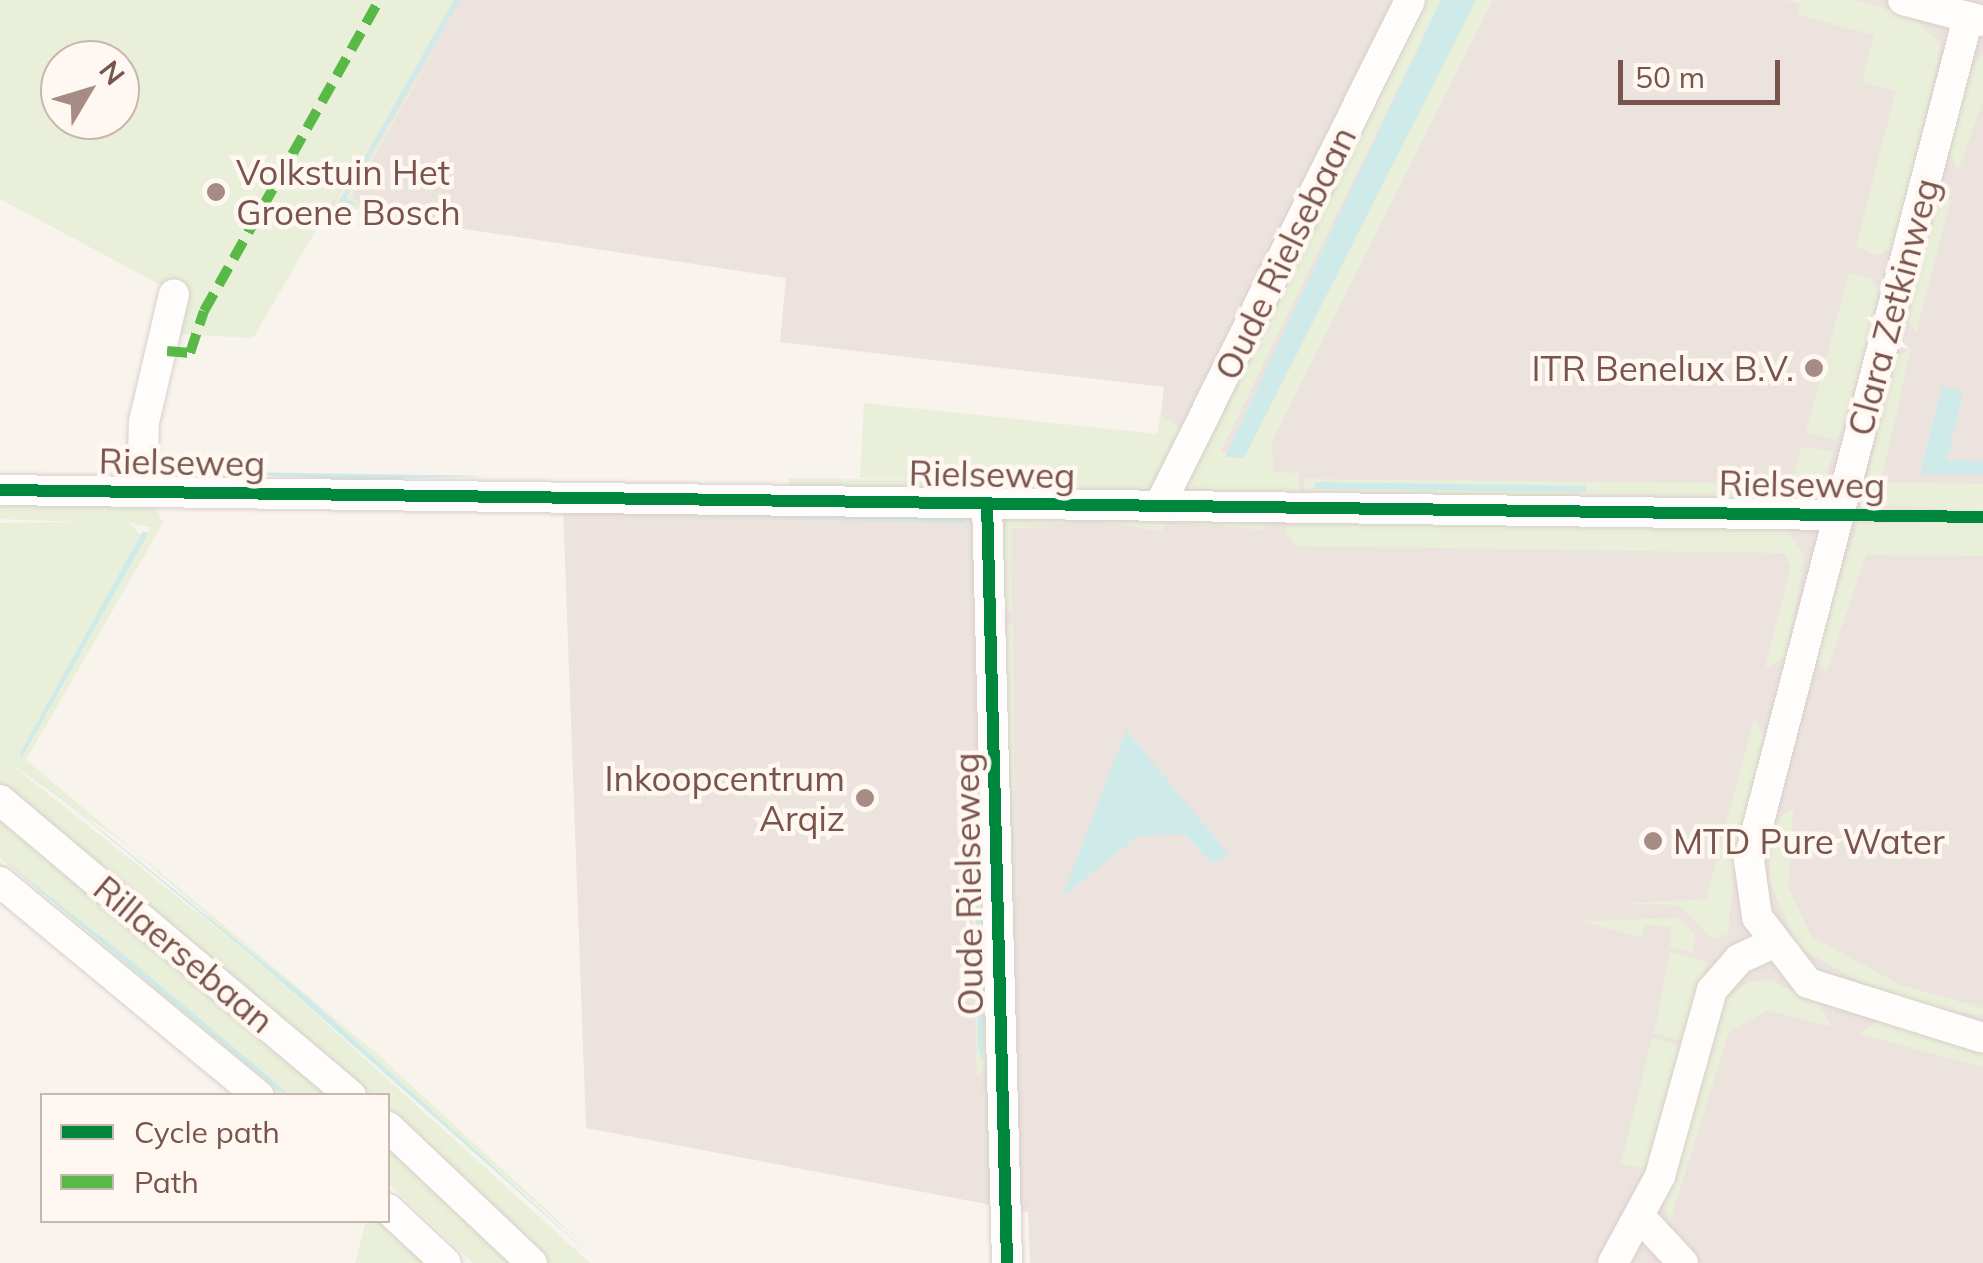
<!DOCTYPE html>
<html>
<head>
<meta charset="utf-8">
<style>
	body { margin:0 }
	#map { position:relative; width:1983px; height:1263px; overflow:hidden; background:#f9f3ee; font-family:Mulish,sans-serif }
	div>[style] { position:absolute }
	.industrial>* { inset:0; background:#ece3df }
	.green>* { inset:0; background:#e9efd9; transform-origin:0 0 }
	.water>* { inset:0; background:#cfebe9 }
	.roads { filter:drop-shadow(0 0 2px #d8cfca) drop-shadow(0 0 2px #d8cfca) }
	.minor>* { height:30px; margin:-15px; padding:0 15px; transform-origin:15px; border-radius:15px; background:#fefdfc }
	.quiet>* { height:10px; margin-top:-5px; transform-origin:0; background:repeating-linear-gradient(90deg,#58b947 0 20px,transparent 0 30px) }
	.cycleway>* { height:12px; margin:-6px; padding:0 6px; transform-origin:6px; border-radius:6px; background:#00873e }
	.dots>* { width:28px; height:28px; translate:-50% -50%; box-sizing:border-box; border:5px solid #fff7f1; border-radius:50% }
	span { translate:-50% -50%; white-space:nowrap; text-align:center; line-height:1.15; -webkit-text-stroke:9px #fff7f1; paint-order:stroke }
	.poi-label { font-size:35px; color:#79544c }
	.left { translate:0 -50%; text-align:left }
	.right { translate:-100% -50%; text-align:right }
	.street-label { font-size:35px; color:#79544c }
	.legend { position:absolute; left:40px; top:1093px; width:350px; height:130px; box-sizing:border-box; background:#fff7f1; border:2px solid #c9b6af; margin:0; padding:12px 18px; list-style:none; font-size:30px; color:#79544c }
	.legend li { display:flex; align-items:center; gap:20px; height:50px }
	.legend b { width:50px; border:2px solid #c9b6af }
	.north { position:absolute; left:40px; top:40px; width:100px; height:100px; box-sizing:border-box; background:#fff7f1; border:2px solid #c9b6af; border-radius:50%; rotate:52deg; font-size:28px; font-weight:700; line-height:40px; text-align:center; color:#79544c }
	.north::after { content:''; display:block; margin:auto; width:35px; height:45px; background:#a68c85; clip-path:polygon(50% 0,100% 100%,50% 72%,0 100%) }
	.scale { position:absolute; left:1618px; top:60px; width:162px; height:45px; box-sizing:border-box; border:5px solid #79544c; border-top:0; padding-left:12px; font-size:30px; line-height:35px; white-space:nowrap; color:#79544c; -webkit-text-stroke:8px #fff7f1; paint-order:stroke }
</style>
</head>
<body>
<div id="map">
	<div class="industrial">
		<i style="clip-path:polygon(420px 0,1983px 0,1983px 1263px,1030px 1263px,1028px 1212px,586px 1128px,563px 508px,1147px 519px,1164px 387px,780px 342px,786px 278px,301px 204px)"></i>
	</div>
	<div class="green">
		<i style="clip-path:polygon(evenodd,0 0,454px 0,339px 202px,356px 207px,346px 199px,464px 0,351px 197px,364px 206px,357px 211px,334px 204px,346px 179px,253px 338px,178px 334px,185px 298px,0 199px,0 0,60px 60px,120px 60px,120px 120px,60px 120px,60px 60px)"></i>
		<i style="clip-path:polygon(1417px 0,1441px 0,1221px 451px,1244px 458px,1476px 0,1493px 0,1271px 444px,1274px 472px,1299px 473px,1299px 499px,1189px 492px,1183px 480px)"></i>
		<i style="clip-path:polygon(1785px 0,1855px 0,1911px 15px,1941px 44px,1897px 245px,1878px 256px,1856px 246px,1896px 91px,1862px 82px,1874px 35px,1798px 15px,1800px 4px)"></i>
		<i style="clip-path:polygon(1983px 54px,1983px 101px,1958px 171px,1948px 148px,1969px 72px)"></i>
		<i style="clip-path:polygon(1951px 199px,1916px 333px,1904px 314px,1932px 207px)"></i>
		<i style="clip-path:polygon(1849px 273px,1872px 279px,1882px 299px,1838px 441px,1806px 432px)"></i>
		<i style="clip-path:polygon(1911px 348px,1881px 482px,1983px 484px,1983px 511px,1863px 504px,1892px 360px)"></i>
		<i style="clip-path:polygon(864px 403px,1157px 434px,1161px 416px,1183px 428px,1152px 492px,789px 486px,789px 478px,942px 480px,860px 478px)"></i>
		<i style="clip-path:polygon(1802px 447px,1834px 451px,1820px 492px,1756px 501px,1756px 483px,1791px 483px)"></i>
		<i style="clip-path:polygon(1304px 479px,1741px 483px,1741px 497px,1735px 505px,1304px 499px)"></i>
		<i style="clip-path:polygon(evenodd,0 500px,153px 501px,163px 523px,26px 760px,375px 1052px,604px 1263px,128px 846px,8px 762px,252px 956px,590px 1263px,549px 1263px,388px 1112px,388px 1096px,369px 1095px,0 791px,0 523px,82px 522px,0 519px,0 500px,130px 523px,151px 527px,22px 752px,140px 535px,130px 523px)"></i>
		<i style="clip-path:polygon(1014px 512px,1261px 515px,1267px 530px,1167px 522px,1161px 531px,1094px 521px,1020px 527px,1121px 529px,1011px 528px,1012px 611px,1000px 607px,998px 537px)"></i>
		<i style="clip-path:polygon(1299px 516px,1783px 524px,1805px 556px,1786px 656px,1765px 669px,1791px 566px,1784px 553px,1295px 546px,1284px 530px)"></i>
		<i style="clip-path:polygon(1983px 522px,1983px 556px,1866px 555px,1821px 689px,1826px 673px,1814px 656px,1858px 524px)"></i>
		<i style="clip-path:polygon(1013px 623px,1014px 739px,1016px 856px,1000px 628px)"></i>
		<i style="clip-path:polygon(1754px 719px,1765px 739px,1736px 851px,1728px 934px,1712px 939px,1679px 905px,1621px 904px,1706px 899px)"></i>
		<i style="clip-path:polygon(1794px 792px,1788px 887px,1812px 937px,1901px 985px,1983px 1008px,1983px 1016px,1896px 1001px,1798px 947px,1769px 881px,1773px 822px,1792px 809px)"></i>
		<i style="clip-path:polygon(0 819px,335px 1095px,290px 1095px,0 858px)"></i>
		<i style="clip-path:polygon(970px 849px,988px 866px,993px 1059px,977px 1076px)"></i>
		<i style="clip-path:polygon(0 862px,188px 1013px,284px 1095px,267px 1095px,0 876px)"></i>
		<i style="clip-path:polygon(1679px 918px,1696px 936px,1692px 952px,1670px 947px,1671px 927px,1644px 925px,1643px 938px,1582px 921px)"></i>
		<i style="clip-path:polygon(1670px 952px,1707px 962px,1685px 1042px,1654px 1033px)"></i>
		<i style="clip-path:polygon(1771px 980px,1820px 1005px,1831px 1027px,1768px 1010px,1729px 1032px,1670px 1221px,1663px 1201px,1722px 1002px,1748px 982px)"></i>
		<i style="clip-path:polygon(1877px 1021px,1983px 1049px,1983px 1067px,1859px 1034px)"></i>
		<i style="left:1652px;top:1038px;width:32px;height:129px;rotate:14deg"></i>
		<i style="clip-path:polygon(388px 1142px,516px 1263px,473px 1263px,388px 1183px)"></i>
		<i style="clip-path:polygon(388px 1220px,439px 1263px,355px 1263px,366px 1221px)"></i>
	</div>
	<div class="water">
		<i style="clip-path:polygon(454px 0,460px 0,346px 198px,359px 205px,339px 202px)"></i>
		<i style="clip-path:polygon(1441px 0,1476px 0,1244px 458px,1225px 457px)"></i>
		<i style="clip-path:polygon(1942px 386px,1963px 392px,1947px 460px,1983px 461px,1983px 475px,1920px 474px)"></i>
		<i style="clip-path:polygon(184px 471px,488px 476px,358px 480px)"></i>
		<i style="clip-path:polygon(1315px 482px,1586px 486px,1586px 492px,1314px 489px)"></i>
		<i style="clip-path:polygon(678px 515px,947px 516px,963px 518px,970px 537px,962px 523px)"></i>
		<i style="clip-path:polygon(142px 532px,149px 532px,22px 757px,19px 755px)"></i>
		<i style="clip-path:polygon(1126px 730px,1229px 855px,1212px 863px,1184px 834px,1138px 836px,1062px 897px)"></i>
		<i style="clip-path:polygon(11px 757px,314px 1003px,599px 1263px,252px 956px)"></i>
		<i style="clip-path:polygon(0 858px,127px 957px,290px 1095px,284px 1095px)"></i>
		<i style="clip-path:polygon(975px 872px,985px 981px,983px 1063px,978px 1048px)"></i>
	</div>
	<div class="roads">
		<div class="minor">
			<i style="left:1903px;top:0;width:83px;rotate:14.7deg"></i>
			<i style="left:1968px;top:18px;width:870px;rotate:104.58deg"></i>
			<i style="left:1749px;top:860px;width:58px;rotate:82deg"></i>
			<i style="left:1757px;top:917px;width:83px;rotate:52.3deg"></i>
			<i style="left:1808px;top:983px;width:183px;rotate:17.4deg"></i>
			<i style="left:0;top:490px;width:1838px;rotate:0.78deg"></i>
			<i style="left:142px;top:492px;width:70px;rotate:-88.4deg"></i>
			<i style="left:144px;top:422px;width:131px;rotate:-76.8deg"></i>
			<i style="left:987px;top:503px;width:760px;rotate:88.49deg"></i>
			<i style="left:1160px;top:505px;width:563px;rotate:-63.66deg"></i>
			<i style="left:0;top:800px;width:459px;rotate:40.1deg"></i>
			<i style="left:0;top:882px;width:336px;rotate:39.6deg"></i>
			<i style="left:388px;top:1127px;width:198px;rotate:43.4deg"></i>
			<i style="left:388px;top:1209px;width:79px;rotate:43deg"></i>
			<i style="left:1642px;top:1219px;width:60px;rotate:47deg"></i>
			<i style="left:1613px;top:1263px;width:99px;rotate:-61.6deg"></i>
			<i style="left:1660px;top:1176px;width:193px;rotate:-74.4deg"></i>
			<i style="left:1712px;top:990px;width:41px;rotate:-48.9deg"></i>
			<i style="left:1739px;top:959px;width:35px;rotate:-25deg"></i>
		</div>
	</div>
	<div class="quiet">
		<i style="left:167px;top:351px;width:23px;rotate:5deg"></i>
		<i style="left:190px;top:353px;width:44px;rotate:-71.6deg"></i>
		<i style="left:204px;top:311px;width:357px;rotate:-60.6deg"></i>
	</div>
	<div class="cycleway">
		<i style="left:0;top:490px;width:1983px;rotate:0.78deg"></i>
		<i style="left:987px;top:503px;width:760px;rotate:88.49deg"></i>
	</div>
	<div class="dots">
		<i style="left:216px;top:192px;background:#a68c85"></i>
		<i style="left:1814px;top:368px;background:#a68c85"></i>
		<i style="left:865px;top:798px;background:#a68c85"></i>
		<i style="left:1653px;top:841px;background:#a68c85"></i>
	</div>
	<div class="poi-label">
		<span class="left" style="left:236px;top:192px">Volkstuin Het<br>Groene Bosch</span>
		<span class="right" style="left:1794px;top:368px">ITR Benelux B.V.</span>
		<span class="right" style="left:845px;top:798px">Inkoopcentrum<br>Arqiz</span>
		<span class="left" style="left:1673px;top:841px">MTD Pure Water</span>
	</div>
	<div class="street-label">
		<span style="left:1285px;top:253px;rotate:-64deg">Oude Rielsebaan</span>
		<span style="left:1893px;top:307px;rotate:-75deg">Clara Zetkinweg</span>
		<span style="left:182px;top:462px;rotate:1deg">Rielseweg</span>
		<span style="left:992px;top:474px;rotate:1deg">Rielseweg</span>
		<span style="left:1802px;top:484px;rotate:1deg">Rielseweg</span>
		<span style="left:968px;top:884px;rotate:-91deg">Oude Rielseweg</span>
		<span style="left:184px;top:954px;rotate:40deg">Rillaersebaan</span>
	</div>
	<ul class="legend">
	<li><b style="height:12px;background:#00873e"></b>Cycle path</li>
	<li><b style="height:12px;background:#58b947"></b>Path</li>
	</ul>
	<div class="north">N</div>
	<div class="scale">50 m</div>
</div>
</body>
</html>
